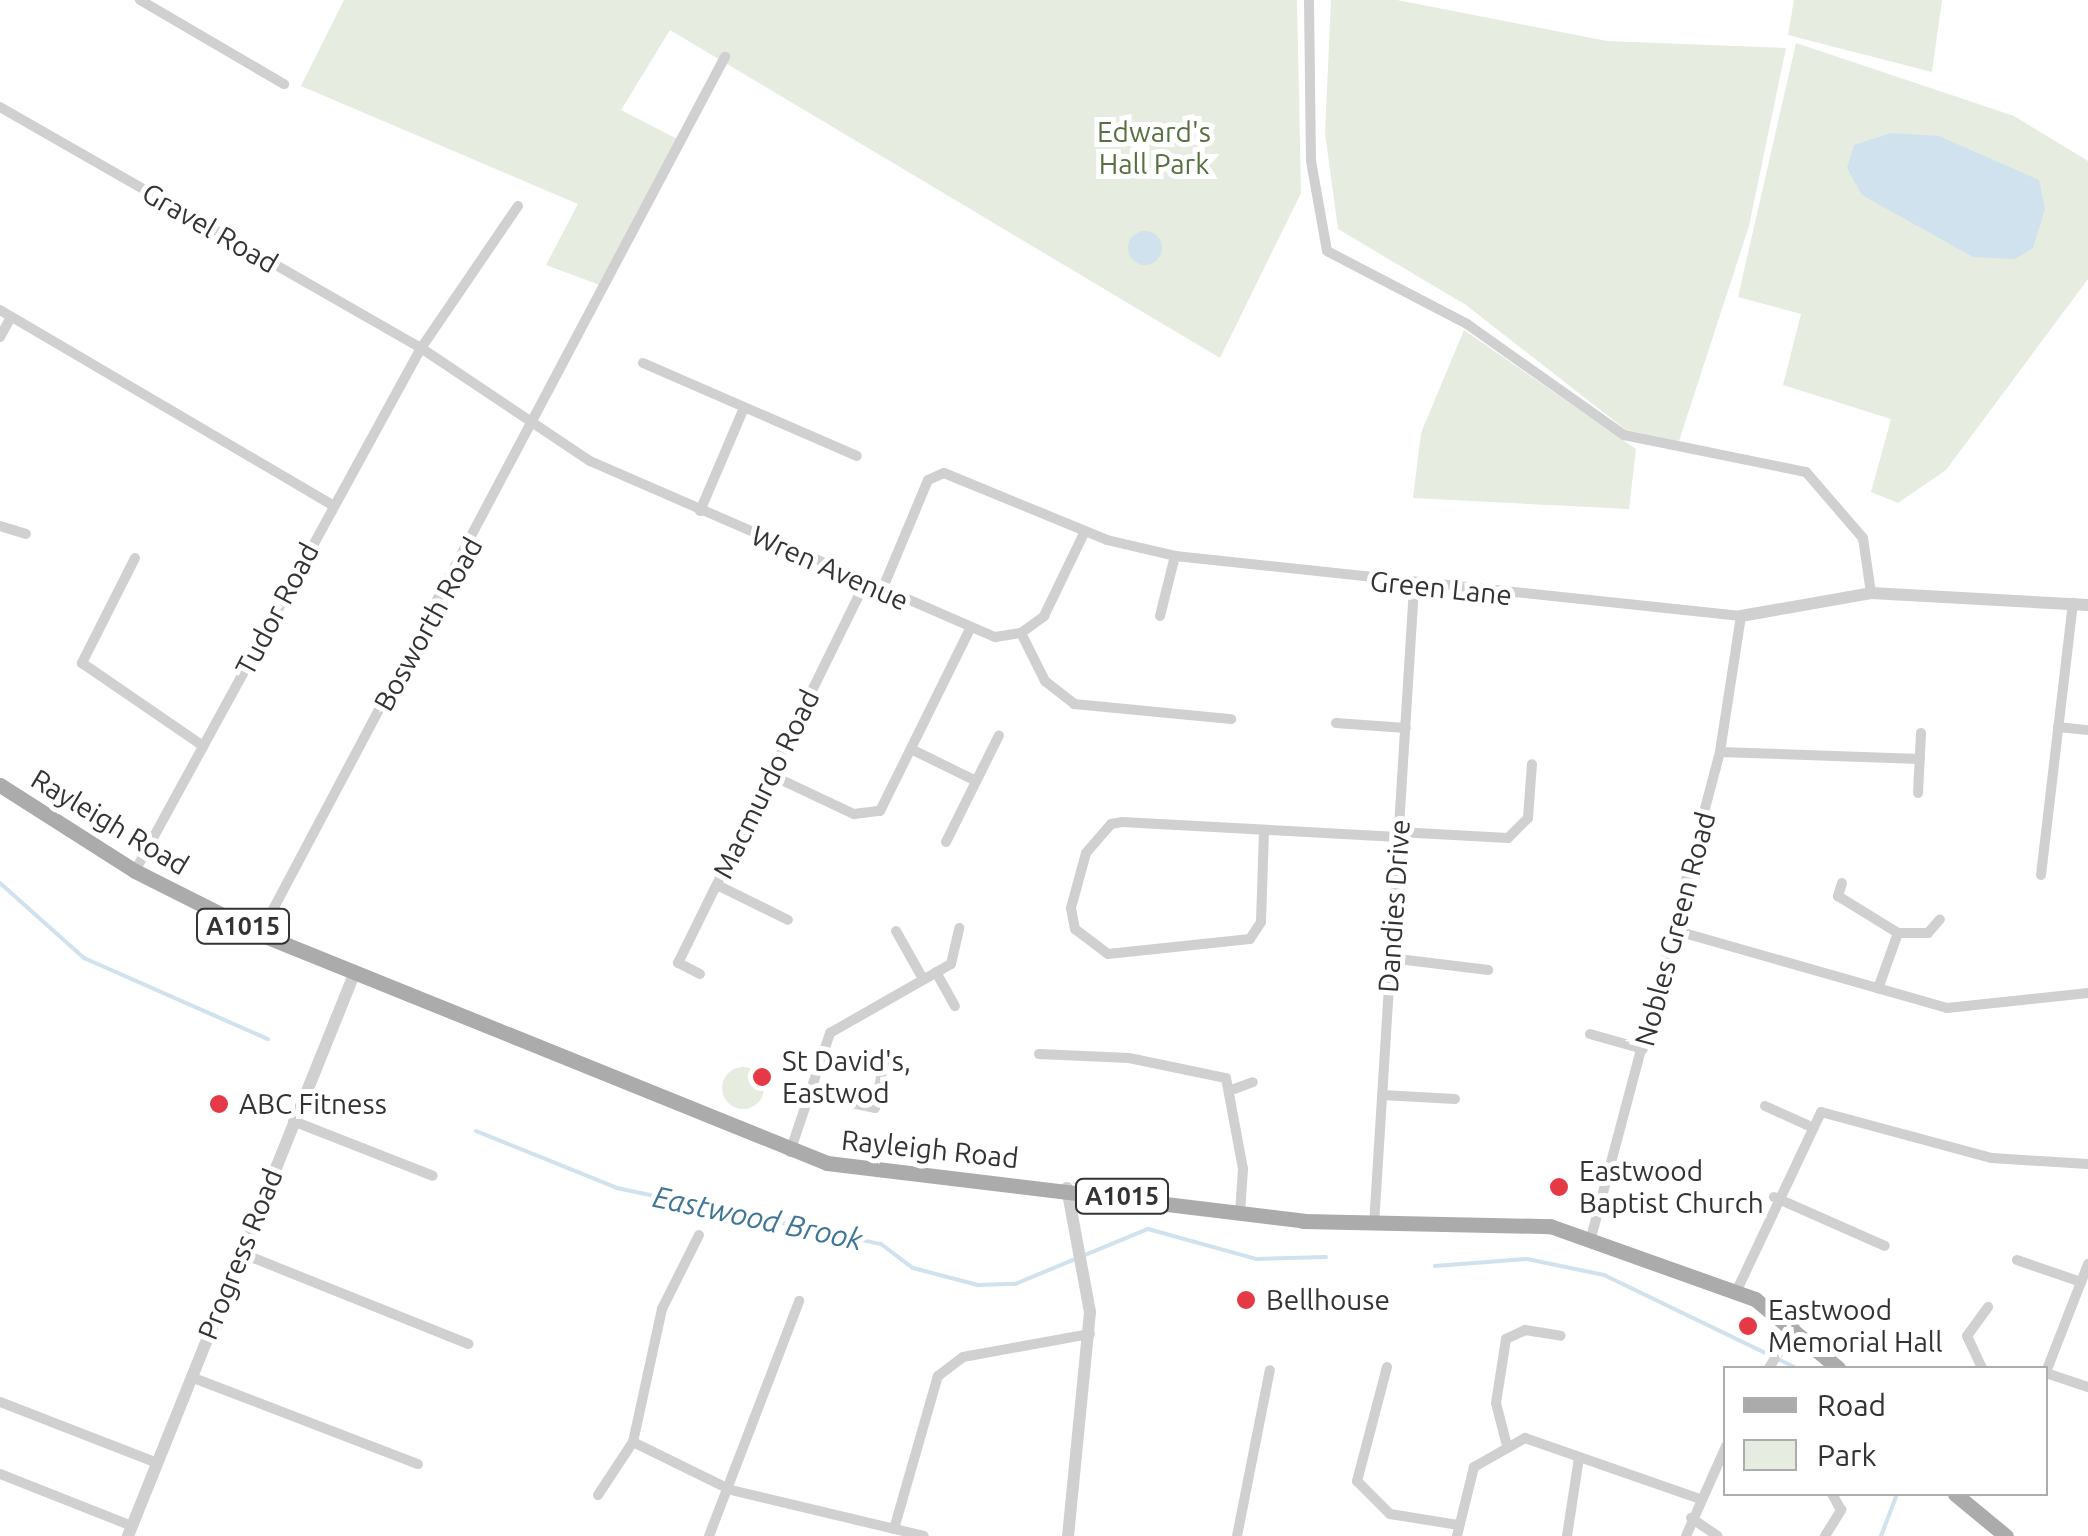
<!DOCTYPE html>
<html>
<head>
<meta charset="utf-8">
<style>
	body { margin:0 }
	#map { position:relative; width:2088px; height:1536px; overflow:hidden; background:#fff; font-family:Ubuntu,sans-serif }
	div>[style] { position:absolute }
	.green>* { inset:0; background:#e6ecdf }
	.round { border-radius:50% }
	.water>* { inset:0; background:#cfe2ee }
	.stream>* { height:4px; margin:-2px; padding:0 2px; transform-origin:2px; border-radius:2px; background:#cfe2ee }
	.minor>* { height:10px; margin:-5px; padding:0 5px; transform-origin:5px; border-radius:5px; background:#d0d0d0 }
	.tertiary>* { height:12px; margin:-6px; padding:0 6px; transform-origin:6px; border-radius:6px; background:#d0d0d0 }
	.primary>* { height:15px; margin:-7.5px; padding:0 7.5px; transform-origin:7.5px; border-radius:7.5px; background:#ababab }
	.dots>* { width:28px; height:28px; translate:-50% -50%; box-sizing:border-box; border:5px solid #fff; border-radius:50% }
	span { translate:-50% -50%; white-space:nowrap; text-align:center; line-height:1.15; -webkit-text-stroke:10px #fff; paint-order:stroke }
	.shield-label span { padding:2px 8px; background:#fff; border:2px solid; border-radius:8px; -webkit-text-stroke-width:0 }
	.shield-label { font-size:25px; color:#333; font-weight:700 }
	.park-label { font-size:28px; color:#56703f }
	.street-label { font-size:28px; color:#333 }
	.poi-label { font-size:28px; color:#333 }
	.left { translate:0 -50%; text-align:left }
	.water-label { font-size:30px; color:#3f7597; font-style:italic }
	.legend { position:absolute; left:1723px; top:1366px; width:325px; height:130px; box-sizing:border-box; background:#fff; border:2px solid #adadad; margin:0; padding:12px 18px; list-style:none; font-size:30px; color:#333 }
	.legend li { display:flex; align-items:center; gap:20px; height:50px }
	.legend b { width:50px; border:2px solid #adadad }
</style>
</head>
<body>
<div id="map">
	<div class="green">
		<i style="clip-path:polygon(344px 0,1297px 0,1301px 193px,1220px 358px,670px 30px,621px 110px,681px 141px,605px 287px,546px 265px,578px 204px,301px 86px)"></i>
		<i style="clip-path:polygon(1331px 0,1397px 0,1607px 41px,1786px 48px,1749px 226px,1679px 441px,1626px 430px,1466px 305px,1338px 229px,1325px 133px)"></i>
		<i style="clip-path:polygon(1794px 0,1942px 0,1932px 72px,1788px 35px)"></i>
		<i style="clip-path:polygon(1796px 43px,2014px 116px,2088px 161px,2088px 279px,1946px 470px,1898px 503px,1871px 492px,1891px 419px,1783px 385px,1801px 314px,1738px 297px)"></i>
		<i style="clip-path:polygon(1464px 330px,1636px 449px,1629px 509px,1413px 498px,1421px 433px)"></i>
		<i class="round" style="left:722px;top:1067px;width:42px;height:42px"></i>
	</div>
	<div class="water">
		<i style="clip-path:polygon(1891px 133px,1939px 136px,2039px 180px,2045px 209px,2033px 248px,2015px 259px,1973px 257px,1862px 195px,1847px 168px,1854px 145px)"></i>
		<i class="round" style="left:1128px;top:231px;width:34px;height:34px"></i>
	</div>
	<div class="stream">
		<i style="left:0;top:883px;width:113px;rotate:41.8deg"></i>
		<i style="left:84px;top:958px;width:201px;rotate:23.8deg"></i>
		<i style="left:476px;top:1131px;width:152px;rotate:22deg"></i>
		<i style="left:617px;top:1188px;width:270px;rotate:12deg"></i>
		<i style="left:881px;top:1244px;width:40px;rotate:37deg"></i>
		<i style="left:913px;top:1268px;width:67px;rotate:14.7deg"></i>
		<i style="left:978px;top:1285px;width:37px;rotate:-2deg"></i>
		<i style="left:1015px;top:1284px;width:144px;rotate:-22.5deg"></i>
		<i style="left:1148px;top:1229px;width:112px;rotate:15.5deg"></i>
		<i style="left:1256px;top:1259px;width:70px;rotate:-1.6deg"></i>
		<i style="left:1435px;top:1266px;width:92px;rotate:-4.4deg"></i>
		<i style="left:1527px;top:1259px;width:79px;rotate:11.7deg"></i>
		<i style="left:1604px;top:1275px;width:213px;rotate:25.8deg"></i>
		<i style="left:1881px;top:1536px;width:45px;rotate:-69.1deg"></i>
	</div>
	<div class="minor">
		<i style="left:140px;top:0;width:167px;rotate:30.3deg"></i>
		<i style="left:1309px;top:0;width:161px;rotate:89.3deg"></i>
		<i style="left:1311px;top:161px;width:91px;rotate:79.9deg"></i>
		<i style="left:1327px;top:251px;width:158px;rotate:27.5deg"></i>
		<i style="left:1467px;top:324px;width:192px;rotate:35.3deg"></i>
		<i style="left:1624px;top:435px;width:186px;rotate:11.5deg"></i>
		<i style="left:1806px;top:472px;width:87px;rotate:49.2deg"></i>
		<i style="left:1863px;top:538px;width:56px;rotate:81.7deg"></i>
		<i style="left:0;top:107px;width:485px;rotate:29.8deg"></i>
		<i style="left:421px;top:348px;width:596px;rotate:118.67deg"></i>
		<i style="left:518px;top:206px;width:172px;rotate:124.3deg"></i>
		<i style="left:421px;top:348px;width:203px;rotate:33.8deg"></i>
		<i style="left:590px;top:461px;width:442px;rotate:23.5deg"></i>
		<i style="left:995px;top:637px;width:26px;rotate:-9deg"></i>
		<i style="left:1021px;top:633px;width:29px;rotate:-36deg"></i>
		<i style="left:1044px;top:616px;width:94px;rotate:-64.2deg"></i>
		<i style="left:0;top:310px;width:386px;rotate:30.4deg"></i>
		<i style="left:0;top:337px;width:23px;rotate:-61deg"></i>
		<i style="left:643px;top:363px;width:233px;rotate:23.5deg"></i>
		<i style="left:700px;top:511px;width:112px;rotate:-66.9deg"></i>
		<i style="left:0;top:526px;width:27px;rotate:17deg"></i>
		<i style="left:135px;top:558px;width:118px;rotate:116.8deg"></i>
		<i style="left:82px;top:663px;width:147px;rotate:34.4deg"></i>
		<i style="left:882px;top:590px;width:119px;rotate:-67.3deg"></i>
		<i style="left:928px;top:480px;width:17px;rotate:-24deg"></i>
		<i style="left:944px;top:473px;width:176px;rotate:22.3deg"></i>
		<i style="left:1107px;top:540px;width:70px;rotate:13.2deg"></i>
		<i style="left:1175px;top:556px;width:569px;rotate:6.05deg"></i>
		<i style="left:1741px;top:616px;width:138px;rotate:98.8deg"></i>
		<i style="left:1720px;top:752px;width:503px;rotate:104.87deg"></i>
		<i style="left:1160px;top:616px;width:62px;rotate:-76deg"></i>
		<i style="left:1021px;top:633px;width:54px;rotate:63.4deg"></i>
		<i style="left:1045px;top:681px;width:37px;rotate:38deg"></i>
		<i style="left:1074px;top:704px;width:158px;rotate:5.5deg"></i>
		<i style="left:1336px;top:723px;width:70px;rotate:4.1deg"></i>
		<i style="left:2058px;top:727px;width:30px;rotate:6deg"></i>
		<i style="left:911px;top:749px;width:72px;rotate:26.2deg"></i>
		<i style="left:1720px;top:752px;width:200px;rotate:2deg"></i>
		<i style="left:771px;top:775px;width:92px;rotate:25.2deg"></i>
		<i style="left:854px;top:814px;width:26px;rotate:-7deg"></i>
		<i style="left:880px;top:811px;width:203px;rotate:-63.7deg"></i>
		<i style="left:1918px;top:793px;width:60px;rotate:-87.1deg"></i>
		<i style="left:1264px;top:831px;width:91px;rotate:91.9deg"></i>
		<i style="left:1261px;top:922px;width:20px;rotate:123deg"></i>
		<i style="left:1250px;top:939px;width:143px;rotate:174deg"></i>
		<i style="left:1108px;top:954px;width:41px;rotate:-142.9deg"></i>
		<i style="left:1075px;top:929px;width:21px;rotate:-101deg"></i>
		<i style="left:1071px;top:908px;width:57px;rotate:-74.7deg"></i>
		<i style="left:1086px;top:853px;width:38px;rotate:-49deg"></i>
		<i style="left:1111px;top:824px;width:11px;rotate:-10deg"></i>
		<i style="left:1122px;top:822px;width:276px;rotate:3.1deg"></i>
		<i style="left:1398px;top:832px;width:110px;rotate:3.1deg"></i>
		<i style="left:1508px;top:838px;width:28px;rotate:-45deg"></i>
		<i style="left:1528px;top:818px;width:54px;rotate:-85.8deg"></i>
		<i style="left:946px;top:842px;width:119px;rotate:-63.6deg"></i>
		<i style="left:2041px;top:875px;width:274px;rotate:-83.3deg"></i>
		<i style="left:1842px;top:883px;width:14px;rotate:107deg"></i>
		<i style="left:1838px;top:896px;width:70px;rotate:31.7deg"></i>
		<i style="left:1898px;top:933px;width:59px;rotate:109.7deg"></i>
		<i style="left:717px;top:885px;width:79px;rotate:26.2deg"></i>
		<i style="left:896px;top:931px;width:55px;rotate:60.6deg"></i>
		<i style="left:1677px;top:931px;width:281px;rotate:15.9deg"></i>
		<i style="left:1947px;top:1008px;width:142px;rotate:-6.1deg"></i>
		<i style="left:1898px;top:933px;width:30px"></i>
		<i style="left:1928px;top:933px;width:18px;rotate:-49deg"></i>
		<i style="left:260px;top:934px;width:993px;rotate:-62.07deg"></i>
		<i style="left:1390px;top:958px;width:99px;rotate:7deg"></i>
		<i style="left:936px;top:972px;width:39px;rotate:61deg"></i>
		<i style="left:700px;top:974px;width:25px;rotate:-153deg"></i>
		<i style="left:678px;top:963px;width:424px;rotate:-63.8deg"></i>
		<i style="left:1590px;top:1034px;width:55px;rotate:15.8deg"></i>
		<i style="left:1039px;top:1054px;width:90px;rotate:2.5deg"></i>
		<i style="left:1129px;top:1058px;width:99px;rotate:11.7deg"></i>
		<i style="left:1226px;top:1078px;width:93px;rotate:79.4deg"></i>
		<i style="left:1243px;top:1169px;width:44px;rotate:93.9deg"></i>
		<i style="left:1234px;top:1089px;width:20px;rotate:-20deg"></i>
		<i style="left:812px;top:1095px;width:64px;rotate:11.7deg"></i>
		<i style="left:875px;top:1108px;width:47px;rotate:-78.9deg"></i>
		<i style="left:1382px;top:1095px;width:73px;rotate:3.1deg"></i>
		<i style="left:1765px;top:1106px;width:46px;rotate:24.3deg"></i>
		<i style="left:293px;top:1121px;width:150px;rotate:21.4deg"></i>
		<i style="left:790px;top:1152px;width:126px;rotate:-71.4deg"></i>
		<i style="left:830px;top:1033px;width:139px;rotate:-29.7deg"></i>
		<i style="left:951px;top:964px;width:37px;rotate:-77deg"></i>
		<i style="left:1774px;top:1197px;width:121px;rotate:23.8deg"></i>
		<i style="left:1374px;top:1225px;width:639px;rotate:-86.41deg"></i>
		<i style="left:699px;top:1235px;width:83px;rotate:116.6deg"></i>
		<i style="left:662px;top:1309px;width:136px;rotate:102.3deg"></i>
		<i style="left:633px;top:1442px;width:109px;rotate:26.1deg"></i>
		<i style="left:731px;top:1490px;width:198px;rotate:13.4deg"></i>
		<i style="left:241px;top:1253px;width:245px;rotate:21.8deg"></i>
		<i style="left:2017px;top:1260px;width:68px;rotate:19deg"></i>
		<i style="left:1737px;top:1290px;width:197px;rotate:-64.7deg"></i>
		<i style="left:1821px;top:1112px;width:177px;rotate:15.1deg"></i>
		<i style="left:1992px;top:1158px;width:96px;rotate:3.6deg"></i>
		<i style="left:1387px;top:1367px;width:118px;rotate:104.7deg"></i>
		<i style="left:1357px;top:1481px;width:47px;rotate:45deg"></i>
		<i style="left:1390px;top:1514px;width:70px;rotate:9.1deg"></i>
		<i style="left:1769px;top:1368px;width:49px;rotate:-58.2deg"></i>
		<i style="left:1982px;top:1368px;width:35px;rotate:-115deg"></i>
		<i style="left:1967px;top:1336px;width:36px;rotate:-54deg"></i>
		<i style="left:2046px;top:1372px;width:116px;rotate:-68.7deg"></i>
		<i style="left:2046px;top:1373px;width:44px;rotate:18.4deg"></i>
		<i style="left:191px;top:1377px;width:243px;rotate:21deg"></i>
		<i style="left:0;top:1402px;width:168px;rotate:21.2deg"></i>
		<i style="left:1506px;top:1442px;width:40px;rotate:-104.4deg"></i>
		<i style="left:1496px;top:1403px;width:65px;rotate:-81.1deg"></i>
		<i style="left:1506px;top:1339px;width:21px;rotate:-25deg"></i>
		<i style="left:1525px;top:1330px;width:36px;rotate:9deg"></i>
		<i style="left:0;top:1474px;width:142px;rotate:21.5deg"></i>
		<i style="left:598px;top:1495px;width:64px;rotate:-56.6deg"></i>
		<i style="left:1691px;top:1518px;width:32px;rotate:34deg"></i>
		<i style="left:894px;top:1529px;width:159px;rotate:-74deg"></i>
		<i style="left:938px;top:1376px;width:31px;rotate:-37deg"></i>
		<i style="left:963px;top:1357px;width:129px;rotate:-10.3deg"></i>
		<i style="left:709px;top:1536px;width:252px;rotate:-69deg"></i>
		<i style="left:1237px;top:1536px;width:169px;rotate:-78.8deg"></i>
		<i style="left:1457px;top:1536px;width:71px;rotate:-76.2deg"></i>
		<i style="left:1474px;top:1467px;width:59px;rotate:-29.6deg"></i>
		<i style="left:1525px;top:1438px;width:182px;rotate:19.2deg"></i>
		<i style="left:1567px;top:1536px;width:79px;rotate:-81.3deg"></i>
		<i style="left:1686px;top:1536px;width:98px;rotate:-66deg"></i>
		<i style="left:1825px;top:1536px;width:31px;rotate:-58deg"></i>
		<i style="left:1841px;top:1510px;width:18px;rotate:-119deg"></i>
	</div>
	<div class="tertiary">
		<i style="left:1741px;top:616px;width:132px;rotate:-10deg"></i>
		<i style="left:1871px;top:593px;width:217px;rotate:3.2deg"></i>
		<i style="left:1067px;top:1188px;width:126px;rotate:79.5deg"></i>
		<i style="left:1090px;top:1312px;width:225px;rotate:95.6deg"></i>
		<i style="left:128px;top:1536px;width:608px;rotate:-68.08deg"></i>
	</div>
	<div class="primary">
		<i style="left:0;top:785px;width:160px;rotate:32.5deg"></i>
		<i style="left:135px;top:871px;width:140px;rotate:26.7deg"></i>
		<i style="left:260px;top:934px;width:611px;rotate:21.99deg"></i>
		<i style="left:827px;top:1163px;width:480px;rotate:6.9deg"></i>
		<i style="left:1303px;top:1221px;width:247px;rotate:1.2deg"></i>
		<i style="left:1550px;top:1226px;width:218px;rotate:19.6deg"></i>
		<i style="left:1755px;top:1299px;width:108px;rotate:39.7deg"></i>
		<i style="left:1955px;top:1494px;width:66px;rotate:39.5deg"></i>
	</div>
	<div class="dots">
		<i style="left:762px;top:1077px;background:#e63946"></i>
		<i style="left:219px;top:1104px;background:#e63946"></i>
		<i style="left:1559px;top:1187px;background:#e63946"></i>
		<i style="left:1246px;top:1300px;background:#e63946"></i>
		<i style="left:1748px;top:1326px;background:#e63946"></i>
	</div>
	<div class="shield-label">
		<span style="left:243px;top:926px">A1015</span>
		<span style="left:1122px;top:1196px">A1015</span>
	</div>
	<div class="park-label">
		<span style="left:1154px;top:148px">Edward's<br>Hall Park</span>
	</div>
	<div class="street-label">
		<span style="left:210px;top:228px;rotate:30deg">Gravel Road</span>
		<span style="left:830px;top:568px;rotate:24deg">Wren Avenue</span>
		<span style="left:1441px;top:588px;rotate:6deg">Green Lane</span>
		<span style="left:277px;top:609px;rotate:-62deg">Tudor Road</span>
		<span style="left:428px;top:624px;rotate:-61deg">Bosworth Road</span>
		<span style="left:766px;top:784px;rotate:-64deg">Macmurdo Road</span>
		<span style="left:110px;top:822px;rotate:31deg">Rayleigh Road</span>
		<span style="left:1394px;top:906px;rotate:-86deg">Dandies Drive</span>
		<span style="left:1675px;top:929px;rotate:-75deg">Nobles Green Road</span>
		<span style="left:930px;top:1149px;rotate:6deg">Rayleigh Road</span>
		<span style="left:240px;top:1254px;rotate:-68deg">Progress Road</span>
	</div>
	<div class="poi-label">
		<span class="left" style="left:782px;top:1077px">St David's,<br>Eastwod</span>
		<span class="left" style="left:239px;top:1104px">ABC Fitness</span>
		<span class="left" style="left:1579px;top:1187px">Eastwood<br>Baptist Church</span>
		<span class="left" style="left:1266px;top:1300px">Bellhouse</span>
		<span class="left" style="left:1768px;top:1326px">Eastwood<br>Memorial Hall</span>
	</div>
	<div class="water-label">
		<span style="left:758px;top:1218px;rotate:12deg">Eastwood Brook</span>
	</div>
	<ul class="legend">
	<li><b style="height:12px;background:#ababab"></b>Road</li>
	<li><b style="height:28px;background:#e6ecdf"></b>Park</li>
	</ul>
</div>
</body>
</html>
